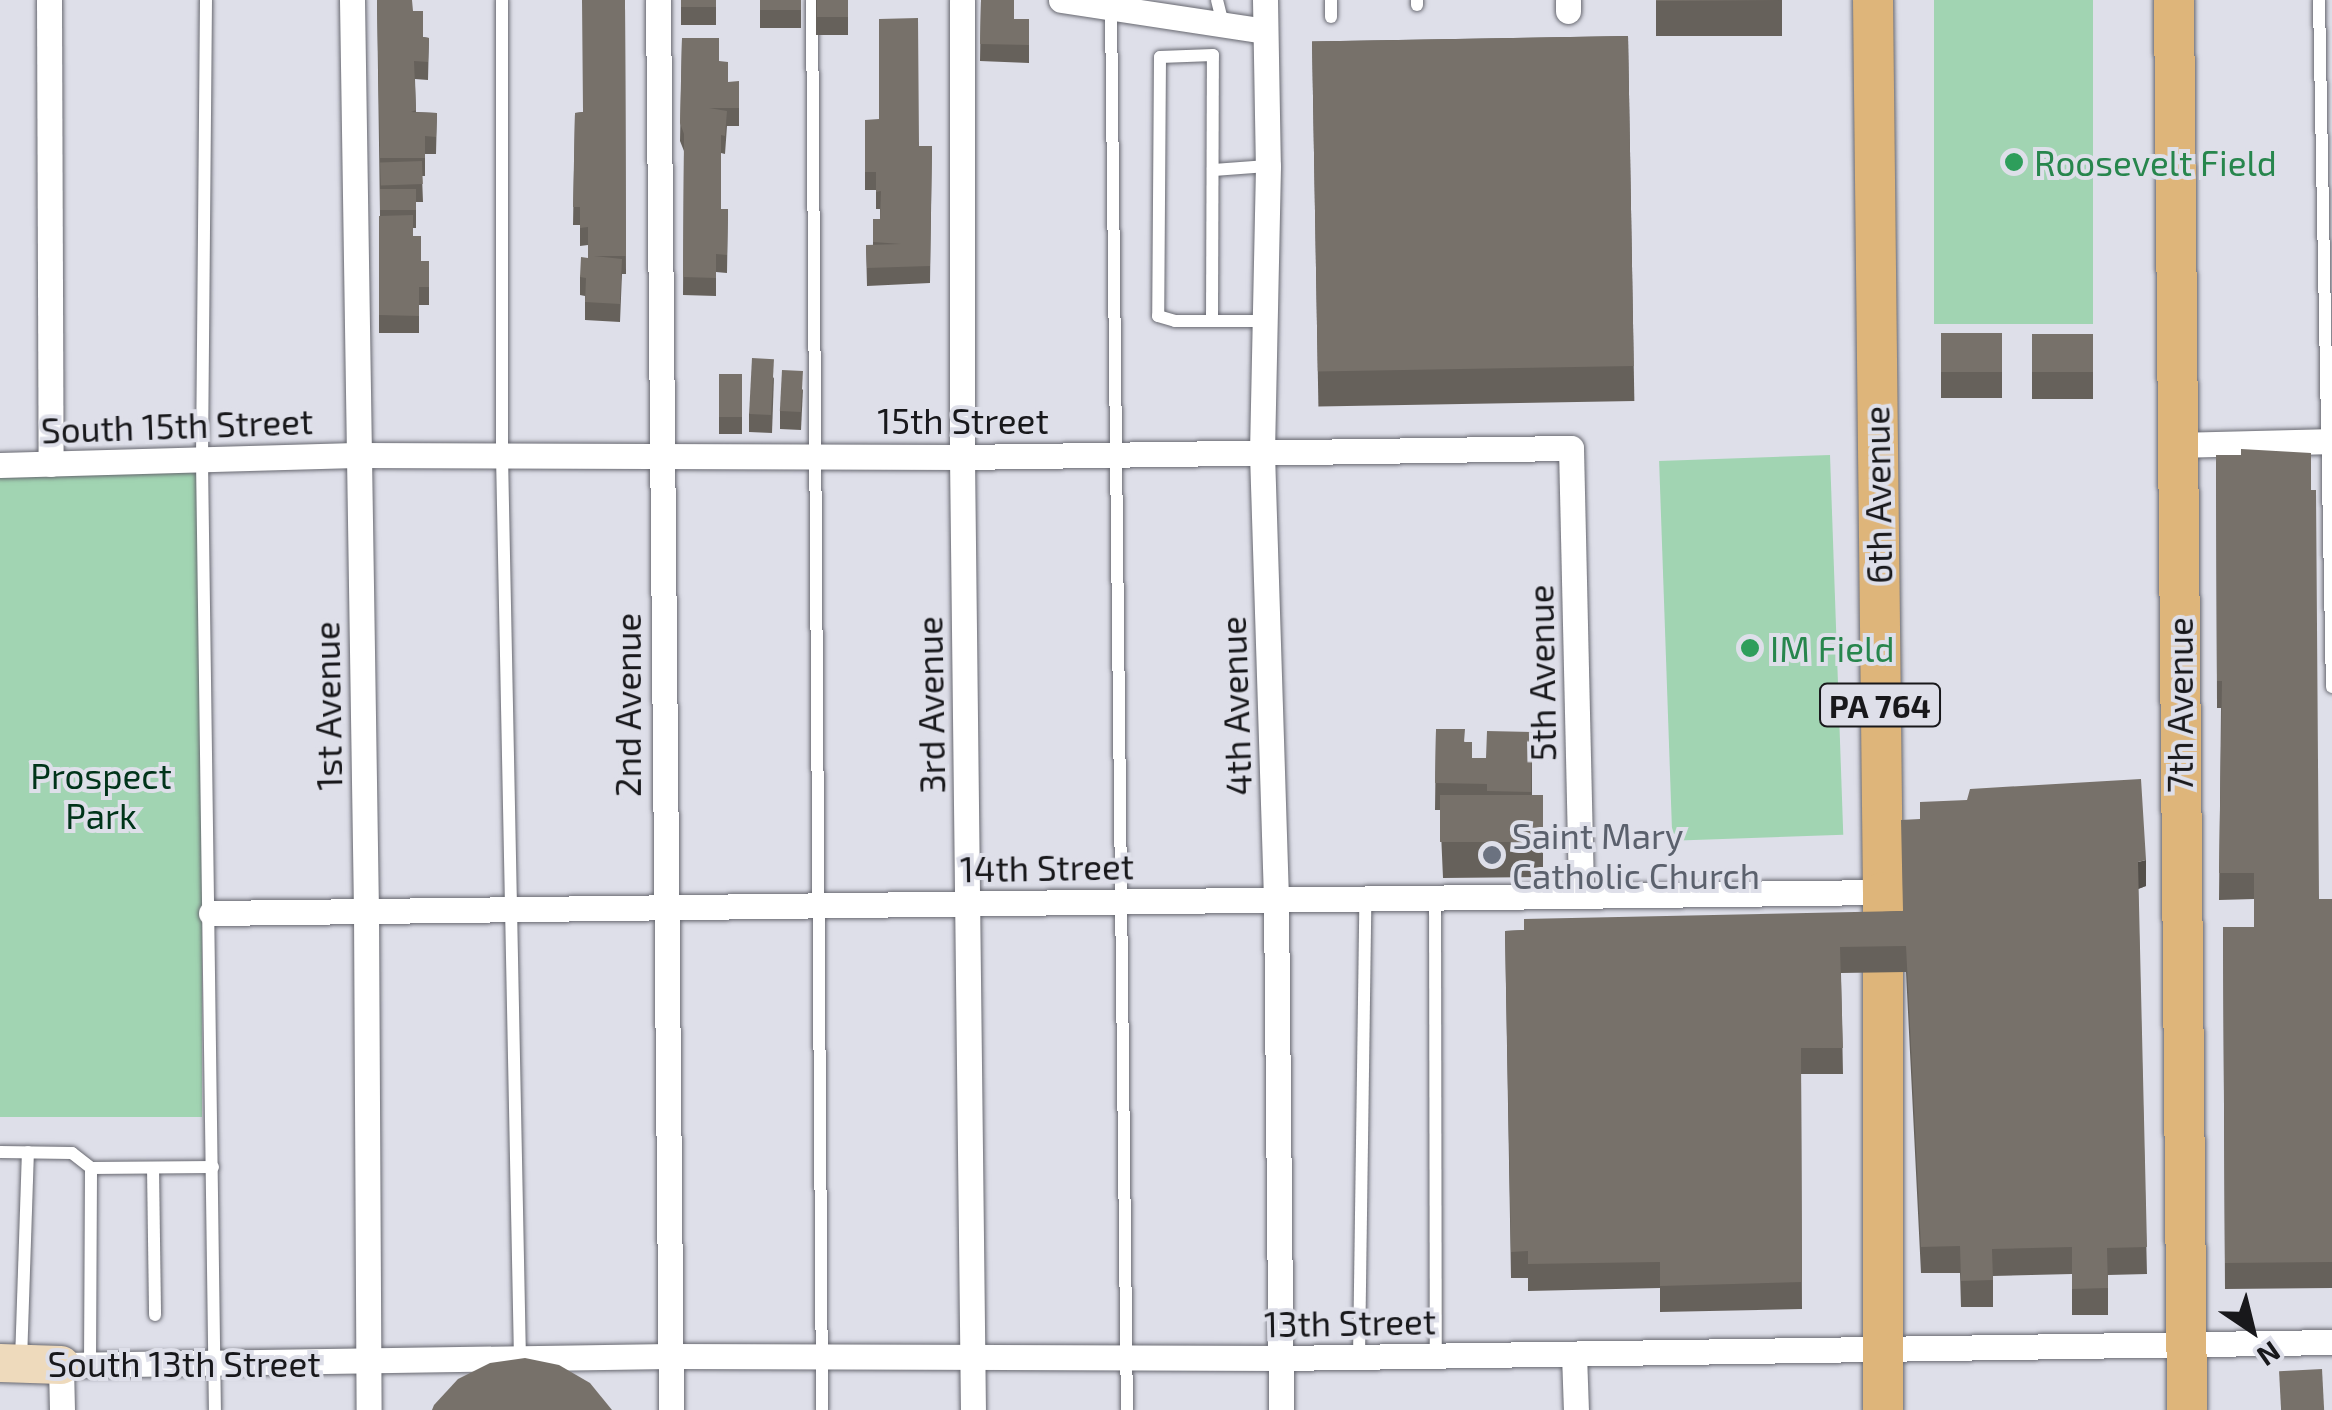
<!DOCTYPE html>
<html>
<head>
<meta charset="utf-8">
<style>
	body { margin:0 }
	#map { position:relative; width:2332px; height:1410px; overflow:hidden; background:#dedfe9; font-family:"Exo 2",sans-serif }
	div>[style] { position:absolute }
	.green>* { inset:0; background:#a1d4b2; transform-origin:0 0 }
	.roads { filter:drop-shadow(0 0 2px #676870) drop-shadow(0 0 2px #676870) }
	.lane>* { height:12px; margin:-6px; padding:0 6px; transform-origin:6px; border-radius:6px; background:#fff }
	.street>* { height:25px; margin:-12.5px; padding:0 12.5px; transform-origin:12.5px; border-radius:12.5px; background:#fff }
	.secondary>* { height:38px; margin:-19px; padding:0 19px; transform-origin:19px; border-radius:19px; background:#eedabc }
	.primary>* { height:40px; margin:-20px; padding:0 20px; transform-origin:20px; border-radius:20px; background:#deb57a }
	.wall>* { inset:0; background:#66615b; transform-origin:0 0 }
	.shaded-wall>* { inset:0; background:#534f4a }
	.building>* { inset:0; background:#77716a; transform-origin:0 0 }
	.dots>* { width:28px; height:28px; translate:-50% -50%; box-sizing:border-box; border:5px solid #dedfe9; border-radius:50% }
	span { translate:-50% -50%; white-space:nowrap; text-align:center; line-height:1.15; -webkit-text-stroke:8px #dedfe9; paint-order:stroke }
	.shield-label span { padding:2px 8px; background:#dedfe9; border:2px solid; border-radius:8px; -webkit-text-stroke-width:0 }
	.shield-label { font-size:32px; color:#18181b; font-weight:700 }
	.leisure-label { font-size:35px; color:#27864d }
	.left { translate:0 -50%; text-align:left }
	.street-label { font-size:35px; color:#18181b }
	.park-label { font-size:35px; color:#00341a }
	.worship-label { font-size:35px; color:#5b616d }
	.north { position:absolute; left:2202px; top:1280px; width:100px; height:100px; -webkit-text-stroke:8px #dedfe9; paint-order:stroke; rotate:145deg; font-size:28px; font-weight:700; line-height:40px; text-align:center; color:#18181b }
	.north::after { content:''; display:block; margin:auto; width:35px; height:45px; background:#18181b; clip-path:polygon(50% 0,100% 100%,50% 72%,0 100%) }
</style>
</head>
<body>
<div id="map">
	<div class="green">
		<i style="left:1934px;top:0;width:159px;height:324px"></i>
		<i style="left:1830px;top:455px;width:380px;height:171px;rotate:88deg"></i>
		<i style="left:202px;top:472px;width:645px;height:202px;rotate:90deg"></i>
	</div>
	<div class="roads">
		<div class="lane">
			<i style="left:206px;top:0;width:460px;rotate:90.5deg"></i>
			<i style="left:202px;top:460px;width:950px;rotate:89.22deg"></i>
			<i style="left:502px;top:0;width:455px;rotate:90deg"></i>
			<i style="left:502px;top:455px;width:903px;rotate:88.86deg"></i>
			<i style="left:812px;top:0;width:1410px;rotate:89.59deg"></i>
			<i style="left:1217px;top:0;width:25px;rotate:76deg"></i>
			<i style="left:1331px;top:0;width:17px;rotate:90deg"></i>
			<i style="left:2319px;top:0;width:687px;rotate:88.92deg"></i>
			<i style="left:1417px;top:5px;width:5px;rotate:-90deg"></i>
			<i style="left:1111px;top:8px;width:1402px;rotate:89.35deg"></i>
			<i style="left:1213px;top:170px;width:55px;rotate:-4.2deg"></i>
			<i style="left:1212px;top:320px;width:265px;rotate:-89.8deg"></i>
			<i style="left:1213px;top:55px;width:53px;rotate:177.8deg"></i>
			<i style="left:1160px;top:57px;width:259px;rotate:90.4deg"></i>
			<i style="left:1158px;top:316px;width:18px;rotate:16deg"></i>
			<i style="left:1175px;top:321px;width:90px"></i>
			<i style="left:1435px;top:897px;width:459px;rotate:89.9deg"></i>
			<i style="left:0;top:1152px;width:72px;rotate:0.8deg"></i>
			<i style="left:72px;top:1153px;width:24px;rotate:38deg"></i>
			<i style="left:91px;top:1168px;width:122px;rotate:-0.5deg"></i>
			<i style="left:153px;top:1168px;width:147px;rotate:89.2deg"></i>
			<i style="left:1359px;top:1357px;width:458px;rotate:-89.2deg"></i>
			<i style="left:21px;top:1361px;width:209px;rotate:-88.1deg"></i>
			<i style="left:90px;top:1364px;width:196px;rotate:-89.7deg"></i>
		</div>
		<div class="street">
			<i style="left:49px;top:0;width:464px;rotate:89.8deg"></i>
			<i style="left:352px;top:0;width:911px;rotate:89.12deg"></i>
			<i style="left:366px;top:911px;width:499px;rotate:89.7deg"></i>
			<i style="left:658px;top:0;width:1410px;rotate:89.47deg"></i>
			<i style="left:962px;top:0;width:457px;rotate:90deg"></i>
			<i style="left:962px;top:457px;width:953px;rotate:89.34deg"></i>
			<i style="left:1061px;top:0;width:206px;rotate:8.6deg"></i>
			<i style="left:1265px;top:0;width:166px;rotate:89deg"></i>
			<i style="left:1268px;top:166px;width:287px;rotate:91.2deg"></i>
			<i style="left:1262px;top:453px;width:447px;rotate:88.2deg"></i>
			<i style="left:1276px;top:900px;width:510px;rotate:89.44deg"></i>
			<i style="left:1568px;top:0;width:11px;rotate:90deg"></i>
			<i style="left:2178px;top:445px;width:154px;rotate:-1.5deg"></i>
			<i style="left:0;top:465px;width:356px;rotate:-1.6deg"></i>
			<i style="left:356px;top:455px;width:606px;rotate:0.19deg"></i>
			<i style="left:962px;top:457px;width:609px;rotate:-0.85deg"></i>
			<i style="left:1571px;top:448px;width:448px;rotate:88.7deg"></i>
			<i style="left:211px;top:913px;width:1672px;rotate:-0.72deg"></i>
			<i style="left:1574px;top:1354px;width:56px;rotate:88deg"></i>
			<i style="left:62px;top:1410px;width:45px;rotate:-91.3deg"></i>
			<i style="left:61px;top:1365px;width:609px;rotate:-0.85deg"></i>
			<i style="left:670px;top:1356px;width:611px;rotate:0.19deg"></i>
			<i style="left:1281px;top:1358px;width:1051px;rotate:-0.87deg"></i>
		</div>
		<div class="secondary">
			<i style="left:0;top:1363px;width:61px;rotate:1.9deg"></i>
		</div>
		<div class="primary">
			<i style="left:1873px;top:0;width:892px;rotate:89.36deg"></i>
			<i style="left:1883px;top:892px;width:518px;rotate:90deg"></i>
			<i style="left:2174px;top:0;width:1410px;rotate:89.47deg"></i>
		</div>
	</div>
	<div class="wall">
		<i style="clip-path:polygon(377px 0,413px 11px,423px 37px,429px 38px,428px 80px,415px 79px,416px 112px,437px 113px,436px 154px,425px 154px,425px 176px,422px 176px,423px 202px,416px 202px,416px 228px,413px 228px,413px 236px,421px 261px,429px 261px,429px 305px,419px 305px,419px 333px,379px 333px,379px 216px,380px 216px)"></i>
		<i style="clip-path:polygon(625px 0,626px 274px,622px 274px,620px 322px,585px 320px,585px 296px,580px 295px,580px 277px,588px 258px,588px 245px,580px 246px,580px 225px,573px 225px,575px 113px,583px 112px)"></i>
		<i style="left:681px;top:0;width:35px;height:25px"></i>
		<i style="left:760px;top:0;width:41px;height:28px"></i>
		<i style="left:816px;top:0;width:32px;height:35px"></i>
		<i style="clip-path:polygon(981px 0,1014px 19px,1029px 19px,1029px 63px,980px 61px)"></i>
		<i style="left:1656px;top:0;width:126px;height:36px"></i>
		<i style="left:1628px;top:36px;width:365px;height:316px;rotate:89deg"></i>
		<i style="clip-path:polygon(682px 38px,719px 61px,728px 82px,739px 99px,739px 126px,727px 126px,725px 154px,721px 153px,721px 209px,728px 209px,727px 273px,716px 272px,716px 296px,683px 295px,684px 151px,680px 141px)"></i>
		<i style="clip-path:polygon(865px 120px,919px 146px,932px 146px,930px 283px,867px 286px,866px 245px,873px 245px,873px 219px,880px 219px,880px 209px,876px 209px,876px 190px,865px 190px)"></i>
		<i style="left:1941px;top:333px;width:61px;height:65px"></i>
		<i style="left:2032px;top:334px;width:61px;height:65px"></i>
		<i style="left:719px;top:374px;width:23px;height:60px"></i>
		<i style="clip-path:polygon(774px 377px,772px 433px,749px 432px,749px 414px)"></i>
		<i style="clip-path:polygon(803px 389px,801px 430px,780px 429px,780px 411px)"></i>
		<i style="clip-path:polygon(2216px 455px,2319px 899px,2332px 899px,2332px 1288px,2225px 1289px,2223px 927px,2254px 927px,2254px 899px,2219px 900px,2221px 708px,2217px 708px)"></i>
		<i style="clip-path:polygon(1436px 729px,1465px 742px,1472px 758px,1486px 758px,1532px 732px,1532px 795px,1543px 795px,1543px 877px,1443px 878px,1440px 810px,1435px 810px)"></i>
		<i style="clip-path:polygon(2146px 886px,2138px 889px,2147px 1274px,2108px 1275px,2108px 1315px,2072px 1315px,2072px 1274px,1993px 1276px,1993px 1307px,1961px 1307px,1960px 1273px,1921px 1273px,1906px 972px,1841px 973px,1843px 1074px,1801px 1074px,1802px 1309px,1660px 1312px,1660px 1288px,1528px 1291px,1528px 1278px,1511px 1278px,1505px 931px,1902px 911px)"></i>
	</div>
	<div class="shaded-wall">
		<i style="clip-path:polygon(2146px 860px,2146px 886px,2138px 889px,2138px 862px)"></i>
	</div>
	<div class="building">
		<i style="clip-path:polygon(377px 0,412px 0,413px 11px,423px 11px,423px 37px,429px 38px,428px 62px,414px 61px,416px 110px,411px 112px,437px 113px,436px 137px,425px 136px,425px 158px,380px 158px)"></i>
		<i style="clip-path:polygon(582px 0,625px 0,626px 256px,594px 256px,622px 259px,620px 304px,585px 302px,586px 278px,580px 277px,581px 257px,588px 258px,588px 227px,580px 228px,580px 207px,573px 207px,575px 113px,583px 112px)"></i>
		<i style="left:681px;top:0;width:35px;height:7px"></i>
		<i style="left:760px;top:0;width:41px;height:10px"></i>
		<i style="left:817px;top:0;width:31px;height:17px"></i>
		<i style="clip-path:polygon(981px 0,1014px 0,1014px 19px,1029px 19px,1029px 45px,980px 44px)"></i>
		<i style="clip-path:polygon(1656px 0,1782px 0,1656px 1px)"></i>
		<i style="clip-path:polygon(918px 18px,919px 146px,932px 146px,930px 266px,867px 268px,866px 245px,901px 244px,873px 242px,873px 219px,880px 219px,881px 191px,876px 192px,876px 172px,865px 172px,865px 120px,879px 119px,879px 19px)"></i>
		<i style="left:1628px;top:36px;width:330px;height:316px;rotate:89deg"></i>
		<i style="clip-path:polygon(682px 38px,719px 38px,719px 61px,728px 62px,728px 82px,739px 81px,739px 108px,709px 108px,727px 111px,725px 136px,721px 135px,721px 209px,728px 209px,727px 255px,716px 254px,716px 278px,683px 277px,684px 134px,680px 123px)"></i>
		<i style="left:422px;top:161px;width:23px;height:42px;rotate:88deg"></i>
		<i style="left:416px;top:189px;width:21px;height:36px;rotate:90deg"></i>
		<i style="clip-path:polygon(413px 215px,413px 236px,421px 236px,421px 261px,429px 261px,429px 287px,419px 287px,419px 316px,379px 315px,379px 216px)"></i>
		<i style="left:1941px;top:333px;width:61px;height:39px"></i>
		<i style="left:2032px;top:334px;width:61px;height:38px"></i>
		<i style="left:752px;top:358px;width:22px;height:56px;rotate:3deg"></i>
		<i style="left:782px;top:370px;width:21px;height:41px;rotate:3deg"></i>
		<i style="left:719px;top:374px;width:23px;height:43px"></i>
		<i style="clip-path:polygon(2241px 449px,2311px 453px,2311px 490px,2316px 490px,2319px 899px,2332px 899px,2332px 1262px,2225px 1263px,2223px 927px,2254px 927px,2254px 873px,2219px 873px,2222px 681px,2217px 681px,2216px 455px,2241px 455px)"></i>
		<i style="clip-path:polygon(1436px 729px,1465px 729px,1464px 742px,1472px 742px,1472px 758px,1486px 758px,1487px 731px,1532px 732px,1531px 792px,1487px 791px,1487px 784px,1435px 783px)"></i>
		<i style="clip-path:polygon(2141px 779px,2146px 860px,2138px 862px,2147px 1247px,2107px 1248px,2108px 1288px,2072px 1289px,2072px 1247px,1992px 1249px,1993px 1280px,1961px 1281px,1960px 1246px,1921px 1247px,1906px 946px,1840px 947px,1843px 1048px,1801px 1048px,1802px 1282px,1660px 1286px,1660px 1262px,1528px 1264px,1528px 1251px,1511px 1252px,1505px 931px,1524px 930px,1524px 919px,1903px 911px,1901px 820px,1920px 819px,1920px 802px,1967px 800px,1970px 789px)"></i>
		<i style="left:1543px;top:795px;width:47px;height:103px;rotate:90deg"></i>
		<i style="clip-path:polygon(525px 1358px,559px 1365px,590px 1383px,612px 1410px,432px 1410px,434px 1405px,458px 1379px,490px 1363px)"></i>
		<i style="left:2322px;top:1369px;width:41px;height:43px;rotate:87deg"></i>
	</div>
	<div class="dots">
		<i style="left:2014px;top:162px;background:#2e9e5b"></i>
		<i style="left:1750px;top:648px;background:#2e9e5b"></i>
		<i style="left:1492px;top:855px;background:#6b7280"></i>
	</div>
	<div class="shield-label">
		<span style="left:1880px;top:705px">PA 764</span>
	</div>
	<div class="leisure-label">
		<span class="left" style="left:2034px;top:162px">Roosevelt Field</span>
		<span class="left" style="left:1770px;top:648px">IM Field</span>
	</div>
	<div class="street-label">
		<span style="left:963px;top:420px">15th Street</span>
		<span style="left:177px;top:425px;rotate:-2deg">South 15th Street</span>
		<span style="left:1877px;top:495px;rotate:-91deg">6th Avenue</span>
		<span style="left:1541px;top:673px;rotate:-91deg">5th Avenue</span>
		<span style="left:627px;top:705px;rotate:-90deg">2nd Avenue</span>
		<span style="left:930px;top:705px;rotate:-91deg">3rd Avenue</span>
		<span style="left:2179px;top:705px;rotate:-90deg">7th Avenue</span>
		<span style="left:327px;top:706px;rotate:-91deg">1st Avenue</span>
		<span style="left:1235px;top:706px;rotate:-92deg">4th Avenue</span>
		<span style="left:1047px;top:867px;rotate:-1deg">14th Street</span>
		<span style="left:1350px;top:1322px;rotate:-1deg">13th Street</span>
		<span style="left:184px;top:1363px">South 13th Street</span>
	</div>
	<div class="park-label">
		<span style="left:101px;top:795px">Prospect<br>Park</span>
	</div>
	<div class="worship-label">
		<span class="left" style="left:1512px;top:855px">Saint Mary<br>Catholic Church</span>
	</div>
	<div class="north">N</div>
</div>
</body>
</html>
